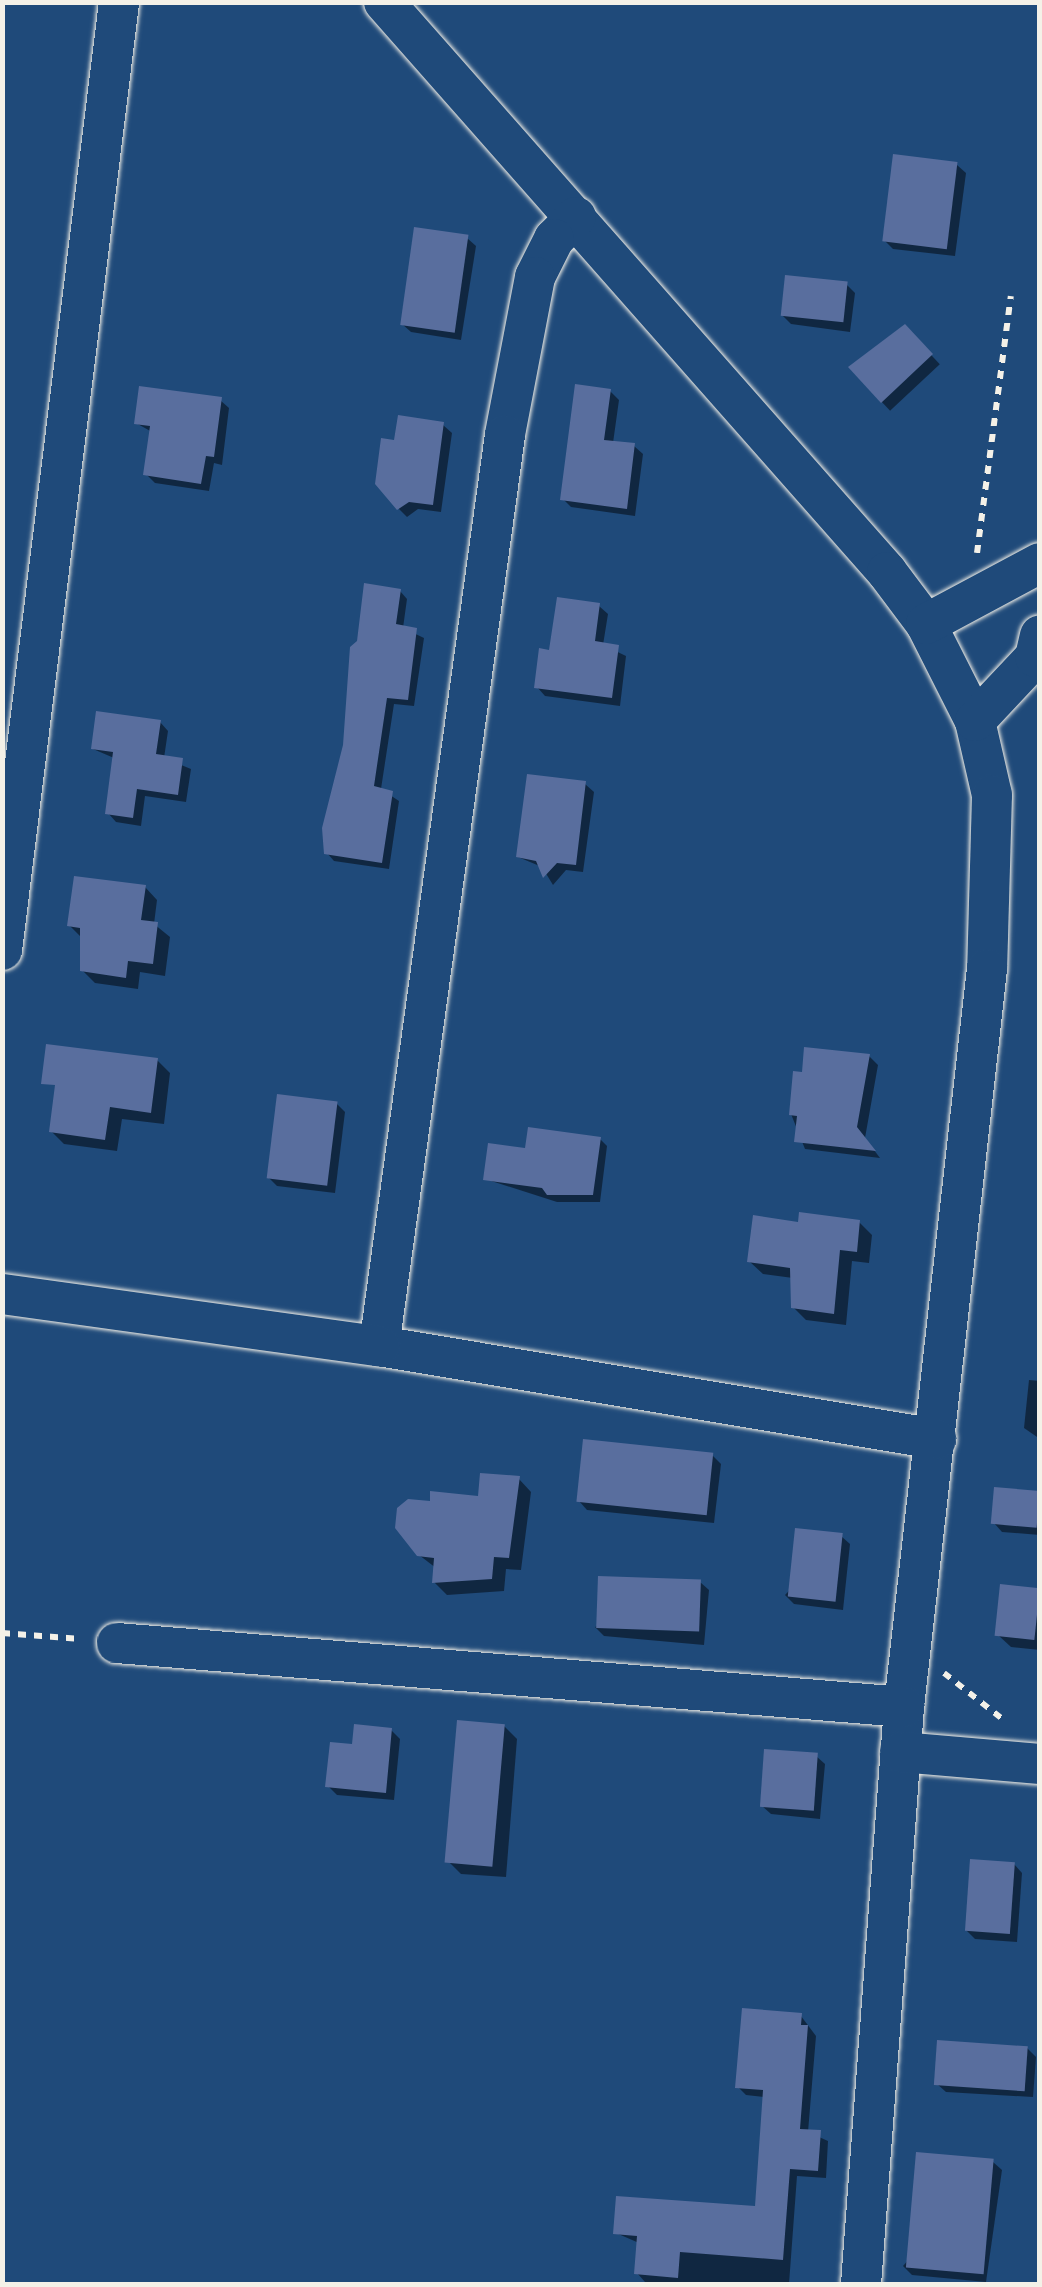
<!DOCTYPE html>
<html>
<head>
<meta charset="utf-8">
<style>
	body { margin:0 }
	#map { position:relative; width:1042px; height:2287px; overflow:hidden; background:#1f4a7a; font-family:"Playpen Sans",sans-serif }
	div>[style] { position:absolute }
	.shadow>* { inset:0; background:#0007; transform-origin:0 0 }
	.building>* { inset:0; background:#596e9e; transform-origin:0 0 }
	.path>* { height:6px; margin-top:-3px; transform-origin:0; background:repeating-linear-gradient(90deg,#f4f1e8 0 8px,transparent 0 16px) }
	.roads { filter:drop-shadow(0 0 2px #f4f1e8) drop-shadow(0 0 2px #f4f1e8) }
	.minor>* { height:40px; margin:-20px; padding:0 20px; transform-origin:20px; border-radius:20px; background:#1f4a7a }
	span { translate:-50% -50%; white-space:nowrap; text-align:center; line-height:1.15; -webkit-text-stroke:9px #1f4a7a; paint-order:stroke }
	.frame { position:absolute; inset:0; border:5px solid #f4f1e8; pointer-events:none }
</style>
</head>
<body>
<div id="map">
	<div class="shadow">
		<i style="clip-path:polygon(957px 165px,966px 173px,955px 256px,893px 249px,884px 240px)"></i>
		<i style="clip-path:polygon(467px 238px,476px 246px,461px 340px,411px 332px,402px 324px)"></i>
		<i style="clip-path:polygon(846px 284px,855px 293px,850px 332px,791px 324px,782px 315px)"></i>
		<i style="left:905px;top:327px;width:51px;height:68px;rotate:47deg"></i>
		<i style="clip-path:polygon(610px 391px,619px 400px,613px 443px,634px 446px,643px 454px,635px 516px,571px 507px,563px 499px)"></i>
		<i style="clip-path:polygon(220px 400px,229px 408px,222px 465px,214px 463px,209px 491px,155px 483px,146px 474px,152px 432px,136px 423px)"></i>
		<i style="clip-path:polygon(443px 425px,452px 433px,441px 512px,418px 509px,407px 517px,399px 509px,396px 442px)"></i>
		<i style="clip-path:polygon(400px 591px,407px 599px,403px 628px,424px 638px,414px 706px,394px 704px,381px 789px,399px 801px,389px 869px,334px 861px,327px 853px)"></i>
		<i style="clip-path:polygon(599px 606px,608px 614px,603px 645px,626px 656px,620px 706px,545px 696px,537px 687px,551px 653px)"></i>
		<i style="clip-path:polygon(160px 722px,168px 731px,164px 758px,191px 769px,186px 802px,145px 796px,141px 826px,116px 822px,108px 813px,114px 758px,93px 749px)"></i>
		<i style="clip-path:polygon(585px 784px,594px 792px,583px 872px,566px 870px,553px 885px,542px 867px,518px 857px)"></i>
		<i style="clip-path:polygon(145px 887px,157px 900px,154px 924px,170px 937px,165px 976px,140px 972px,138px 989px,95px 983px,82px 970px,82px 938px,70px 926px)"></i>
		<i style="clip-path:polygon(869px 1056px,878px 1065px,865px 1138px,880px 1158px,805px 1149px,791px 1114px)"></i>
		<i style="clip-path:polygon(157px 1060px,170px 1073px,164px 1124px,122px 1119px,117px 1151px,64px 1144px,51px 1131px)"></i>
		<i style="clip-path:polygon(337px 1104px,345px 1112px,335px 1193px,277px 1186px,268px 1177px)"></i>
		<i style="clip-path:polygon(600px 1139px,607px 1146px,600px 1202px,557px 1202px,485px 1179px,528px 1151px)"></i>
		<i style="clip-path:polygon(859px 1222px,872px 1235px,869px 1263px,852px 1261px,846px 1325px,806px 1320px,793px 1307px,793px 1278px,763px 1274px,750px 1262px,800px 1224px)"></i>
		<i style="clip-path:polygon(1029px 1380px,1040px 1381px,1040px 1439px,1024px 1428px)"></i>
		<i style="clip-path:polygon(712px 1455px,721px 1464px,714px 1523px,587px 1510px,579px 1501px)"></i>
		<i style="clip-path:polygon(519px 1479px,531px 1492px,521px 1570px,506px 1569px,504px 1591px,447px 1595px,434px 1582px,436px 1568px,419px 1555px,432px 1504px,480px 1498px)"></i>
		<i style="clip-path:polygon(1040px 1494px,1040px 1535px,1002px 1532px,994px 1523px)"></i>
		<i style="clip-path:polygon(841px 1536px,850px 1544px,843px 1610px,794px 1604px,785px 1595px)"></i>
		<i style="clip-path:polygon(700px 1582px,709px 1590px,704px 1645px,604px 1636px,595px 1627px)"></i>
		<i style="clip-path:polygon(1040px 1590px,1040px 1650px,1011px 1647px,998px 1635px)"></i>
		<i style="clip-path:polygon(504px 1726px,517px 1739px,506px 1877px,461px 1874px,448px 1861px)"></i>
		<i style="clip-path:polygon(391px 1730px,400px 1739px,394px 1800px,337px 1795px,328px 1786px,354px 1747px)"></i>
		<i style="clip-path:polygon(816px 1756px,825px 1764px,820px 1819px,771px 1814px,762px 1806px)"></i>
		<i style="clip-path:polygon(1014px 1864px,1022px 1873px,1017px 1942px,975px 1939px,966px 1930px)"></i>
		<i style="clip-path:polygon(801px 2016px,816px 2036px,808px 2132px,828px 2141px,826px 2178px,797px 2176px,789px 2284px,645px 2282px,637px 2273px,639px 2243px,616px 2233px,758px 2209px,765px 2097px,746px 2095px,738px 2087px)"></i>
		<i style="clip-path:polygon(1027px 2048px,1036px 2057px,1033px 2097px,946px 2092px,937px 2084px)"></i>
		<i style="clip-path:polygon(993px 2162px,1002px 2170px,986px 2282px,912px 2275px,903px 2266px)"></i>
	</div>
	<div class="building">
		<i style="left:893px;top:154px;width:65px;height:88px;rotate:7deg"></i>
		<i style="left:414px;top:227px;width:55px;height:99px;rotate:8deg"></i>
		<i style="left:785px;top:275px;width:63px;height:41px;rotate:6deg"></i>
		<i style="clip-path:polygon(905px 324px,933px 354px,881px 403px,848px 367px)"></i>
		<i style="clip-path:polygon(575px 384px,611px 389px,604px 440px,635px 443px,627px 509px,560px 500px)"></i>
		<i style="clip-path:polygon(139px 386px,222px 397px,214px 457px,206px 456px,201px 484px,143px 475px,150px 426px,134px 424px)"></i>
		<i style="clip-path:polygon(398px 415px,444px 422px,433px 505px,409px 502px,397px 510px,375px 484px,381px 438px,394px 440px)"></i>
		<i style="clip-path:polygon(364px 583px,401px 589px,396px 624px,417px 628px,408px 700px,387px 698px,374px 786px,393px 791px,382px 863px,324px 854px,322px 828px,343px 745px,350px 647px,357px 641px)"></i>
		<i style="clip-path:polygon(557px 597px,600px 603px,595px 641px,619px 645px,612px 698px,534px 688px,539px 648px,549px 650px)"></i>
		<i style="clip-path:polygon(96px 711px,161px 720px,156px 754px,183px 758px,178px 795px,137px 789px,133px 818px,105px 814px,113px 752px,91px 749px)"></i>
		<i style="clip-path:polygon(527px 774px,586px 781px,576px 865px,557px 863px,543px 878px,536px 861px,516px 857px)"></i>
		<i style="clip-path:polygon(74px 876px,146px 885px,141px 920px,158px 922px,153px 964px,128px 961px,126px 978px,80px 971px,80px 928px,67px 926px)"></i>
		<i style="clip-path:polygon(46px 1044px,158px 1058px,151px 1113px,110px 1107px,105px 1140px,49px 1132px,55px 1085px,41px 1084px)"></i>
		<i style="clip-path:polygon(804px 1047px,870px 1054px,857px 1127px,876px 1151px,794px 1142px,797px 1116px,789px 1115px,793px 1071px,802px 1072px)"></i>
		<i style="left:277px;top:1094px;width:61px;height:85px;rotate:7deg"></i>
		<i style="clip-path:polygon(528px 1127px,601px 1137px,593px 1195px,547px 1195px,542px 1188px,483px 1180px,488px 1143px,525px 1148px)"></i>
		<i style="clip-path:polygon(799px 1212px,860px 1220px,857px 1252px,840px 1250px,834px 1314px,791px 1308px,790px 1268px,747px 1262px,753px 1215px,798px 1222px)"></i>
		<i style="left:583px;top:1439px;width:131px;height:63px;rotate:6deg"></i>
		<i style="clip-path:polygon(480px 1473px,520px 1476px,509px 1558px,494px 1557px,492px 1579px,432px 1583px,434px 1558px,417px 1556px,395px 1528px,397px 1508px,408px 1499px,430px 1501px,430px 1491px,478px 1496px)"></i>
		<i style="left:994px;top:1487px;width:46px;height:37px;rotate:5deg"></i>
		<i style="left:795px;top:1528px;width:48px;height:69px;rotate:6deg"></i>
		<i style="left:598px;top:1576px;width:103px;height:52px;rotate:2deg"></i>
		<i style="left:1000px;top:1584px;width:40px;height:52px;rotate:6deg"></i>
		<i style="left:457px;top:1720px;width:48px;height:143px;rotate:5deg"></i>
		<i style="clip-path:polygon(354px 1724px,392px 1728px,386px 1793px,325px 1787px,330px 1742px,352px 1744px)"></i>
		<i style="left:764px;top:1749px;width:54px;height:58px;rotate:4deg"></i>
		<i style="left:970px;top:1859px;width:45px;height:72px;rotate:4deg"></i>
		<i style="clip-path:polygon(742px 2008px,802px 2013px,801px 2025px,808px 2025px,800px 2129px,821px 2130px,818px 2171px,790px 2169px,783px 2260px,680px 2252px,678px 2278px,634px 2274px,637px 2236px,613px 2234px,616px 2196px,755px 2206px,763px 2090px,735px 2088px)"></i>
		<i style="left:937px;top:2040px;width:91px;height:45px;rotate:4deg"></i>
		<i style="left:916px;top:2152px;width:78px;height:116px;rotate:5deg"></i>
	</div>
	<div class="path">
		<i style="left:977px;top:553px;width:259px;rotate:-82.5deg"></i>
		<i style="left:2px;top:1633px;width:79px;rotate:4.3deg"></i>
		<i style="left:944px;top:1673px;width:78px;rotate:38.2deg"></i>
	</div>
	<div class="roads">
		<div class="minor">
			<i style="left:384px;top:2px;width:760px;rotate:48.57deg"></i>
			<i style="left:887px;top:572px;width:65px;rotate:53.1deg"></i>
			<i style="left:926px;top:624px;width:109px;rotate:63.2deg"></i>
			<i style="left:975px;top:721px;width:76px;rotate:77.1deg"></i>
			<i style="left:992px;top:795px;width:174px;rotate:91.6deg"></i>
			<i style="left:987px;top:969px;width:743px;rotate:96.42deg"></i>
			<i style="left:904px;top:1707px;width:579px;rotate:94.26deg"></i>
			<i style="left:576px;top:217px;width:31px;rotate:135deg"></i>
			<i style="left:554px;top:239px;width:42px;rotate:116.6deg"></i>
			<i style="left:535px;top:277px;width:161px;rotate:100.8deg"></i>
			<i style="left:505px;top:435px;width:920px;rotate:97.87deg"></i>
			<i style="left:379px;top:1346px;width:565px;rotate:9.48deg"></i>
			<i style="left:926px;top:624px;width:129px;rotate:-28.2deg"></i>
			<i style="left:975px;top:721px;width:88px;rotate:-46.8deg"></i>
			<i style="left:1035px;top:657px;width:22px;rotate:-77deg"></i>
			<i style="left:2px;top:950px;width:955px;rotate:-82.96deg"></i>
			<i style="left:2px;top:1294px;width:381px;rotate:7.9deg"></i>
			<i style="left:117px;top:1643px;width:790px;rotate:4.65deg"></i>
			<i style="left:900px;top:1752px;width:141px;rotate:4.9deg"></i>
		</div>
	</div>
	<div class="frame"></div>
</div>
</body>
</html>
